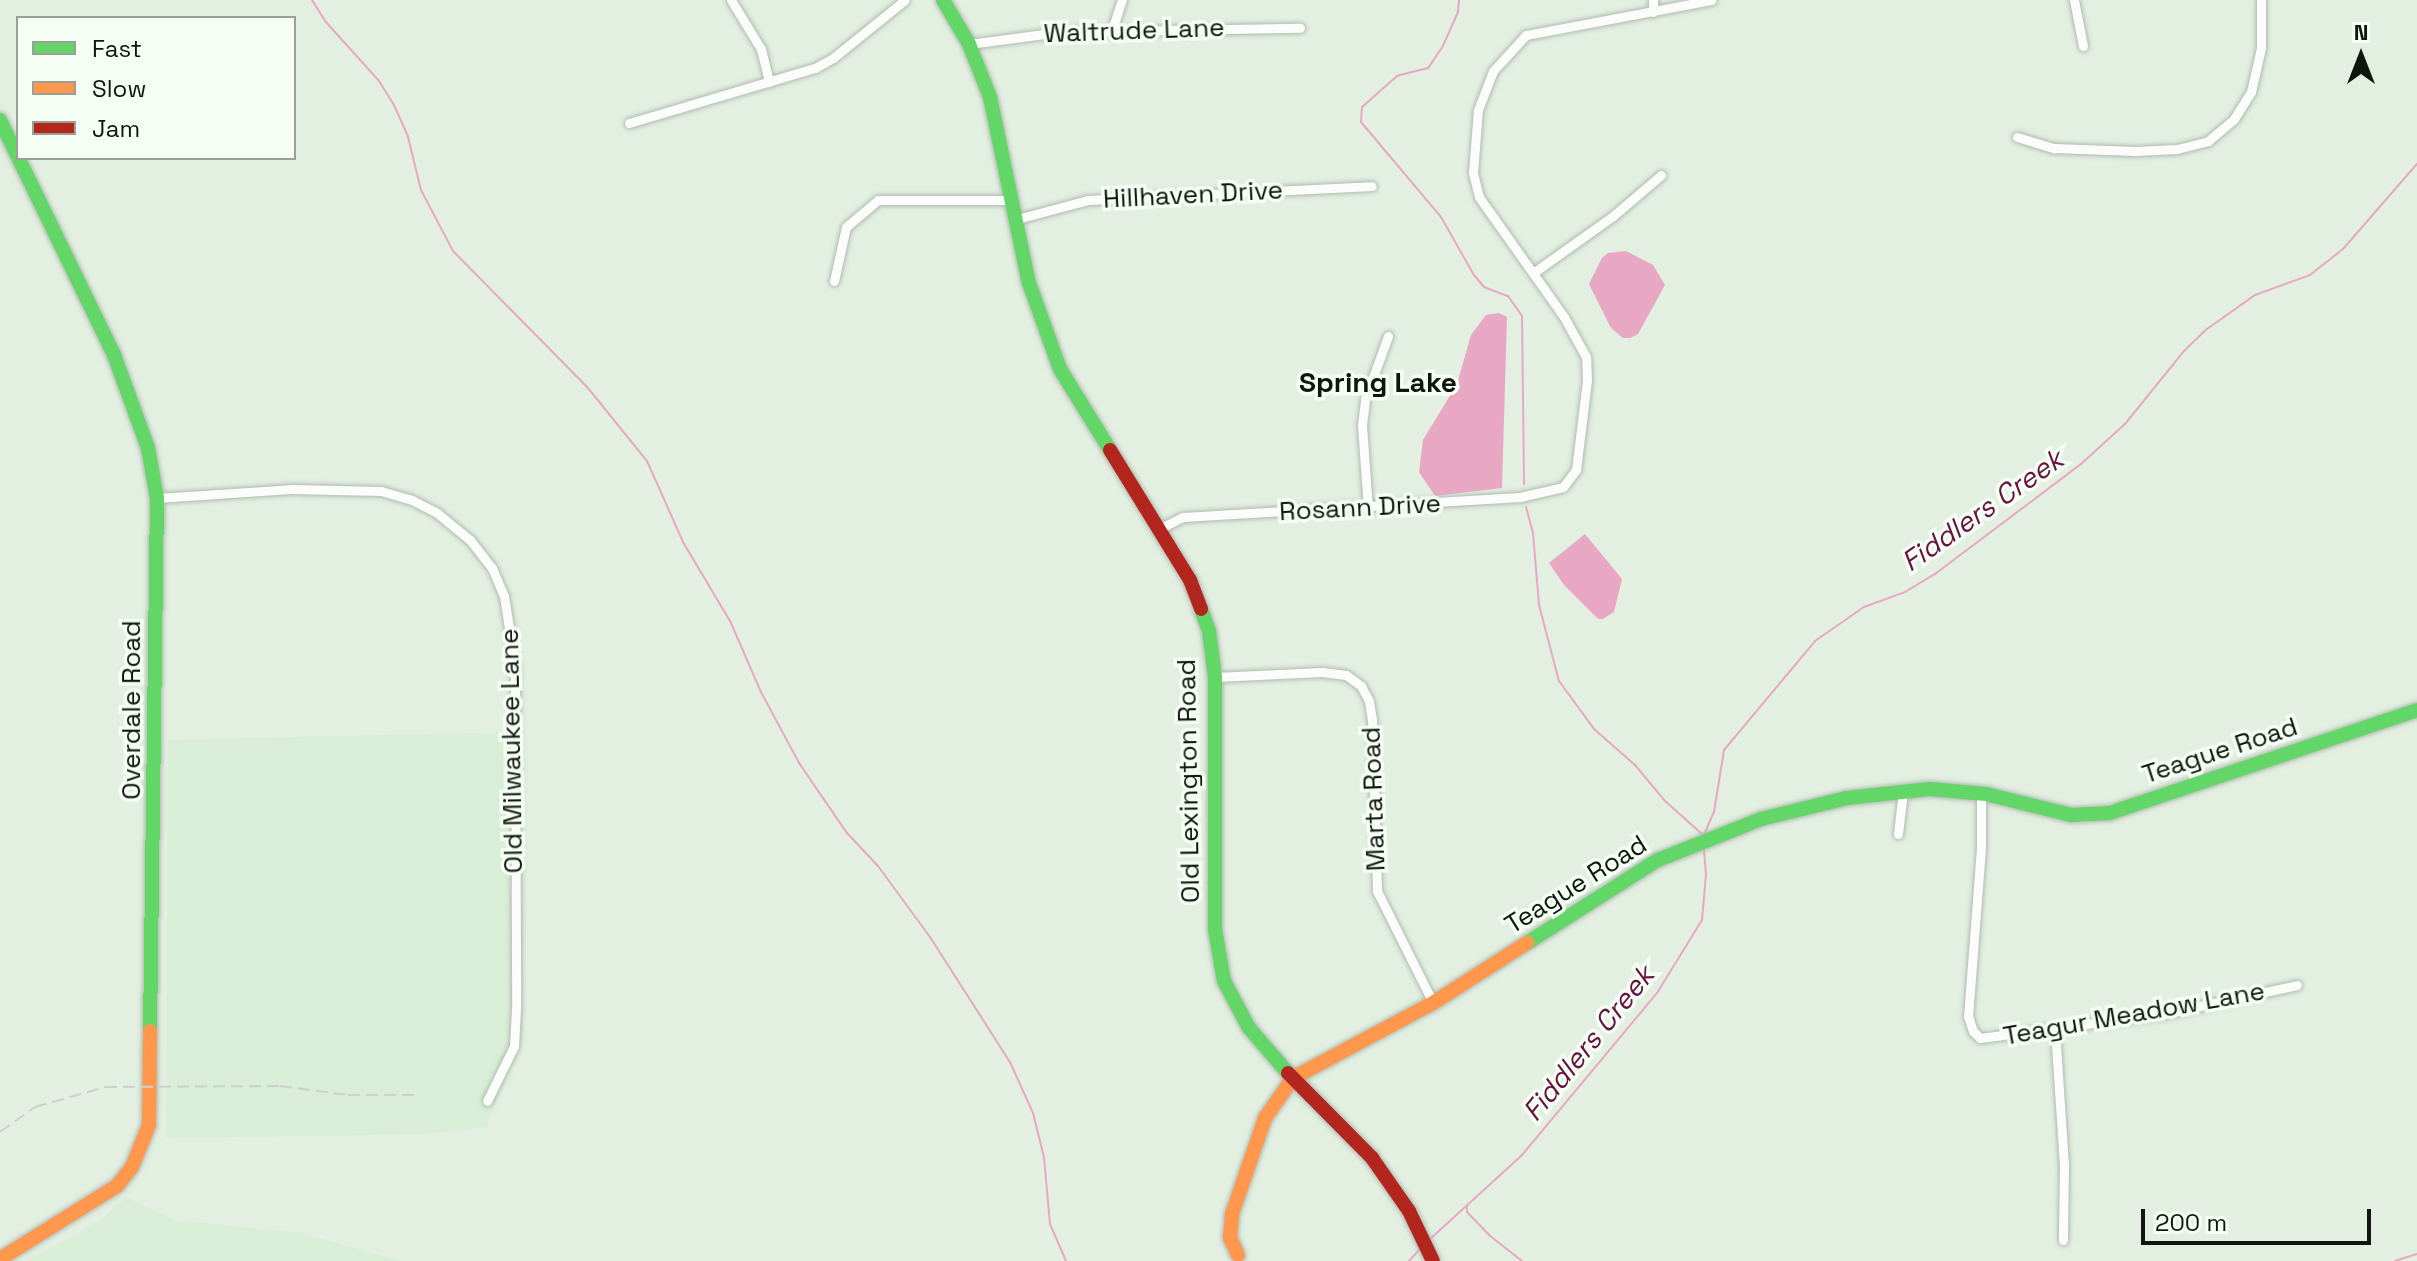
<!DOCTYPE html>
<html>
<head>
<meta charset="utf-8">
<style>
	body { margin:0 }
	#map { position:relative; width:2417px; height:1261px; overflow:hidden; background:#e2efe1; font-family:"Space Grotesk",sans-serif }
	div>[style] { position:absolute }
	.built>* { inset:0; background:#d9eed6 }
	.water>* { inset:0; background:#e8a8c4 }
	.stream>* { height:2px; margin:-1px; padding:0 1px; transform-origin:1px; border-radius:1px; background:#e8a8c4 }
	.roads { filter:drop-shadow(0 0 2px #b2bbb1) drop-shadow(0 0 2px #b2bbb1) }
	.street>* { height:9px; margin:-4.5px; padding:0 4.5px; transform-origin:4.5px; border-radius:4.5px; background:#fbfdfa }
	.fast>* { height:14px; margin:-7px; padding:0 7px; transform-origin:7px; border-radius:7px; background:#63d668 }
	.slow>* { height:14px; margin:-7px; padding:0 7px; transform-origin:7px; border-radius:7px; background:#ff974d }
	.jam>* { height:14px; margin:-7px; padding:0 7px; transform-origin:7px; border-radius:7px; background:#b3261e }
	.rail>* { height:2px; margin-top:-1px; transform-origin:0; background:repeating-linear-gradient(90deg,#cdd0cc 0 12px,transparent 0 18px) }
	span { translate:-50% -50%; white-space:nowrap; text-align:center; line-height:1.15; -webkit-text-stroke:7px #f5fef3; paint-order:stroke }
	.street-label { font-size:26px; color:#0e160d }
	.neighbourhood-label { font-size:28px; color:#0e160d; font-weight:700 }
	.water-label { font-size:28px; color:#671242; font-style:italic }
	.legend { position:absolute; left:16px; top:16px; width:280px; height:144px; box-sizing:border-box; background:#f5fef3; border:2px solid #99a197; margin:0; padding:10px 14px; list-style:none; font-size:24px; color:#0e160d }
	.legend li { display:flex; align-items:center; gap:16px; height:40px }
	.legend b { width:40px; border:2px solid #99a197 }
	.north { position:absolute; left:2321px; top:16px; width:80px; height:80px; -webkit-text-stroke:6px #f5fef3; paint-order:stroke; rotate:0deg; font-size:22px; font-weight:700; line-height:32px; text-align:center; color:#0e160d }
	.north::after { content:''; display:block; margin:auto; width:28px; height:36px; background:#0e160d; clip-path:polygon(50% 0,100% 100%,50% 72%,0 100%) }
	.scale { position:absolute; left:2141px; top:1209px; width:230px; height:36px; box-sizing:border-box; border:4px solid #0e160d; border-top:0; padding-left:10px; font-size:24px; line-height:28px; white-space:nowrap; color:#0e160d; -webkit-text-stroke:6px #f5fef3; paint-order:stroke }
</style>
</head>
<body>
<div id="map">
	<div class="built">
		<i style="clip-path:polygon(522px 732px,523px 1034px,486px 1127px,424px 1134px,166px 1138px,168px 740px)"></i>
		<i style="clip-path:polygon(126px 1197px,174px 1220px,301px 1233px,401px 1261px,26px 1261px,100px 1221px)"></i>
	</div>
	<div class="water">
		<i style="clip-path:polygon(1626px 251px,1653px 265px,1665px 285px,1638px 334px,1630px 338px,1623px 338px,1611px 328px,1589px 284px,1602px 258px,1608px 253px)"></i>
		<i style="clip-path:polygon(1499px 313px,1507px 317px,1502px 488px,1435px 496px,1419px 472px,1423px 440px,1457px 384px,1471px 335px,1486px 315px)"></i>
		<i style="clip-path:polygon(1585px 534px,1622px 579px,1614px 612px,1603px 619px,1598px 619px,1564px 585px,1549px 563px)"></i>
	</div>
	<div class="stream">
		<i style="left:312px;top:0;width:25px;rotate:58deg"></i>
		<i style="left:325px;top:21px;width:81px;rotate:48deg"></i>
		<i style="left:379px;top:81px;width:28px;rotate:58deg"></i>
		<i style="left:394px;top:105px;width:35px;rotate:66deg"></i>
		<i style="left:408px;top:137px;width:55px;rotate:76.2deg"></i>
		<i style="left:421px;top:190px;width:69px;rotate:62.3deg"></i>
		<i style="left:453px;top:251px;width:192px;rotate:45.4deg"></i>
		<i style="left:588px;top:388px;width:94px;rotate:51.1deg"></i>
		<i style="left:647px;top:461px;width:89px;rotate:66deg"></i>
		<i style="left:683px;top:542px;width:94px;rotate:59.3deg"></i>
		<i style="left:731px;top:623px;width:75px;rotate:66.5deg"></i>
		<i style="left:761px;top:692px;width:81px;rotate:61.8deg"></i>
		<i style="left:799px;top:763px;width:85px;rotate:55.6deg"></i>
		<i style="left:847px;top:833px;width:45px;rotate:46.8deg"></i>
		<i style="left:878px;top:866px;width:88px;rotate:53.8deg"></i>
		<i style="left:930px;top:937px;width:148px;rotate:57.4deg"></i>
		<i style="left:1010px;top:1062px;width:56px;rotate:65.7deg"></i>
		<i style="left:1033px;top:1113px;width:45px;rotate:76deg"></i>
		<i style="left:1044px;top:1157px;width:67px;rotate:84.9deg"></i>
		<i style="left:1050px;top:1224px;width:40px;rotate:66.6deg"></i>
		<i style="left:1459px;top:0;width:12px;rotate:95deg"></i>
		<i style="left:1458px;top:12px;width:37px;rotate:114deg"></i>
		<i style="left:1443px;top:46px;width:27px;rotate:124deg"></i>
		<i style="left:1428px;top:68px;width:32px;rotate:166deg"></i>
		<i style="left:1397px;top:76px;width:47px;rotate:138.5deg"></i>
		<i style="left:1362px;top:107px;width:15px;rotate:94deg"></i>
		<i style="left:1361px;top:122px;width:124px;rotate:49.9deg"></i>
		<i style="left:1441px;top:217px;width:67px;rotate:60.4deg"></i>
		<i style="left:1474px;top:275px;width:16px;rotate:50deg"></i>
		<i style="left:1484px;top:287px;width:26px;rotate:21deg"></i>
		<i style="left:1508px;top:296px;width:24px;rotate:55deg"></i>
		<i style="left:1522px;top:316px;width:168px;rotate:89.3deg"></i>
		<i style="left:1526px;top:507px;width:27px;rotate:75deg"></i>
		<i style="left:1533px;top:533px;width:72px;rotate:85.2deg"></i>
		<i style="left:1539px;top:605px;width:79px;rotate:75.3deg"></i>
		<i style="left:1559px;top:681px;width:59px;rotate:53.9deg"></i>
		<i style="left:1594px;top:729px;width:55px;rotate:41.3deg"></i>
		<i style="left:1635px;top:765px;width:47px;rotate:50.2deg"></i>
		<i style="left:1665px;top:801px;width:50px;rotate:41.7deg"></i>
		<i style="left:1704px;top:835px;width:25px;rotate:-67deg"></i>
		<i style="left:1714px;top:812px;width:63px;rotate:-80.8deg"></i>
		<i style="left:1724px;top:750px;width:142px;rotate:-50.1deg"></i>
		<i style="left:1815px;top:641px;width:60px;rotate:-34.8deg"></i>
		<i style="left:1864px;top:607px;width:44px;rotate:-20.1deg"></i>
		<i style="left:1905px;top:592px;width:35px;rotate:-31deg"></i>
		<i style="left:1935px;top:574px;width:183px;rotate:-37deg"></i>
		<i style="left:2081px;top:464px;width:59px;rotate:-42.3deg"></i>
		<i style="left:2125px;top:424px;width:94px;rotate:-51.1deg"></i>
		<i style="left:2184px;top:351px;width:32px;rotate:-44deg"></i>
		<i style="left:2207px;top:329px;width:59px;rotate:-35.3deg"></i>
		<i style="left:2255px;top:295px;width:59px;rotate:-20deg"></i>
		<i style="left:2310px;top:275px;width:42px;rotate:-38.2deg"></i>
		<i style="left:2343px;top:249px;width:113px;rotate:-49deg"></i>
		<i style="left:1467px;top:1207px;width:5px;rotate:90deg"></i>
		<i style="left:1467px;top:1212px;width:32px;rotate:46deg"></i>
		<i style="left:1489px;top:1235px;width:42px;rotate:38.2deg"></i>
		<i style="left:1429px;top:1240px;width:126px;rotate:-42.4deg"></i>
		<i style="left:1522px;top:1155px;width:211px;rotate:-50.2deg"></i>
		<i style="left:1657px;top:993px;width:86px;rotate:-58.3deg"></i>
		<i style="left:1702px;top:920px;width:46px;rotate:-85deg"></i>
		<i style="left:1706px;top:874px;width:24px;rotate:-95deg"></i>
		<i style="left:1409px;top:1261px;width:15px;rotate:-48deg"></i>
		<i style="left:2395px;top:1261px;width:23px;rotate:-18deg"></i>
	</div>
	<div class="roads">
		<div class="street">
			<i style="left:731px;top:0;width:57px;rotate:58.5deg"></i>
			<i style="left:761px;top:49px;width:34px;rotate:76deg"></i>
			<i style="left:1653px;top:0;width:12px;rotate:90deg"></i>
			<i style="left:2074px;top:0;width:47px;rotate:78.9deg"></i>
			<i style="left:1112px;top:30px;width:32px;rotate:-72deg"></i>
			<i style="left:969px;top:44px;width:91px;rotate:-7.6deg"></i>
			<i style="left:1059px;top:32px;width:241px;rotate:-1deg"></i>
			<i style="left:629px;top:123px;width:194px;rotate:-16.5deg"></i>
			<i style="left:815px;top:68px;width:21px;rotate:-29deg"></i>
			<i style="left:833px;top:58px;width:92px;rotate:-38.9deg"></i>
			<i style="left:2017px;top:137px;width:39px;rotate:17deg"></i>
			<i style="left:2054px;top:148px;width:81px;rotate:2.1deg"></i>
			<i style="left:2135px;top:151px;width:42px;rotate:-2.7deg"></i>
			<i style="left:2177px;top:149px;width:32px;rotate:-14deg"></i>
			<i style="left:2208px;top:141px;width:34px;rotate:-40deg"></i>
			<i style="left:2234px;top:119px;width:32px;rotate:-58deg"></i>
			<i style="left:2251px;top:92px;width:45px;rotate:-77.2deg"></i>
			<i style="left:2261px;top:48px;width:48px;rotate:-90deg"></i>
			<i style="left:1017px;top:219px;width:73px;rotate:-15deg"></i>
			<i style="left:1088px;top:200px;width:284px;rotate:-2.8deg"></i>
			<i style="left:1533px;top:273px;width:98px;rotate:-35.5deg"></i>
			<i style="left:1613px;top:216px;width:63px;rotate:-40.5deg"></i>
			<i style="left:834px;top:281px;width:55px;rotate:-77.5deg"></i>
			<i style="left:846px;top:227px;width:42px;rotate:-40.2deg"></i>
			<i style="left:878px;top:200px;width:134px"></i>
			<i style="left:157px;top:498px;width:134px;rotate:-3.8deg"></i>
			<i style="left:291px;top:489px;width:90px;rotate:1.3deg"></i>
			<i style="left:381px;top:491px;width:32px;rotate:16deg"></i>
			<i style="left:412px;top:500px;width:28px;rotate:27deg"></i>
			<i style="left:437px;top:513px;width:43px;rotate:39.3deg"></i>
			<i style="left:470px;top:540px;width:36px;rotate:52deg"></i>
			<i style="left:492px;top:568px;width:30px;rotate:67deg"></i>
			<i style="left:504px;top:596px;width:71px;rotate:81.1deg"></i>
			<i style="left:515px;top:666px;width:343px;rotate:89.8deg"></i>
			<i style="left:516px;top:1009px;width:37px;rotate:93deg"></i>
			<i style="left:514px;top:1046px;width:61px;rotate:116.1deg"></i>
			<i style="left:1368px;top:509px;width:84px;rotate:-94.1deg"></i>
			<i style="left:1362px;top:425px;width:26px;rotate:-83deg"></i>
			<i style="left:1365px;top:399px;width:67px;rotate:-69.9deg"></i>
			<i style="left:1159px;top:529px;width:27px;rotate:-27deg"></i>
			<i style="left:1183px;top:517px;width:338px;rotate:-3.4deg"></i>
			<i style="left:1520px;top:497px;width:44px;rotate:-13.1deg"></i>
			<i style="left:1563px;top:487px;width:21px;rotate:-53deg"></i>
			<i style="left:1576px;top:470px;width:90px;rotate:-83deg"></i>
			<i style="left:1587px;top:381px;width:24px;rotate:-92deg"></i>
			<i style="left:1586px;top:357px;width:46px;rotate:-118.8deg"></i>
			<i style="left:1564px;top:317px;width:147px;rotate:-125.3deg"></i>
			<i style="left:1479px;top:197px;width:25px;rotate:-104deg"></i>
			<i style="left:1473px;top:173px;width:63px;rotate:-85.5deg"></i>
			<i style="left:1478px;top:110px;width:42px;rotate:-69deg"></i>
			<i style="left:1493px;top:71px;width:49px;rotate:-47.5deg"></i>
			<i style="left:1526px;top:35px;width:189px;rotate:-10.7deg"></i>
			<i style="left:1215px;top:677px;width:107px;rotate:-2.7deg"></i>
			<i style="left:1322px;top:672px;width:24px;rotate:7deg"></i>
			<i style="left:1346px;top:675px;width:19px;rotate:36deg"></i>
			<i style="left:1361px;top:686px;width:17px;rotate:62deg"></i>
			<i style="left:1369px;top:701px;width:18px;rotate:81deg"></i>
			<i style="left:1372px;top:719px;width:172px;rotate:88.3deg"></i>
			<i style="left:1377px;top:891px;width:125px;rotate:63.4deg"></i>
			<i style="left:1981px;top:794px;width:54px;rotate:90deg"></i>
			<i style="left:1981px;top:848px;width:169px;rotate:94.4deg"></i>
			<i style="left:1968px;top:1016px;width:16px;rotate:72deg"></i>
			<i style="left:1973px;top:1031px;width:10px;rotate:45deg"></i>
			<i style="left:1980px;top:1038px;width:185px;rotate:-7.5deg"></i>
			<i style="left:2163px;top:1014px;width:137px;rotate:-12.2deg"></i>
			<i style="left:1898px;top:834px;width:43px;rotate:-83.4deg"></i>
			<i style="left:2055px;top:1030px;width:134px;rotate:86.2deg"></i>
			<i style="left:2064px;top:1164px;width:76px;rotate:90.8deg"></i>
		</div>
		<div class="fast">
			<i style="left:943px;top:0;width:51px;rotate:59.4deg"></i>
			<i style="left:969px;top:44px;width:57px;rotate:68.4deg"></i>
			<i style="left:990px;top:97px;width:190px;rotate:78.2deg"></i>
			<i style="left:1029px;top:283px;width:91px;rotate:70.2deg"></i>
			<i style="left:1060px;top:369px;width:95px;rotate:58.3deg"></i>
			<i style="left:0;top:120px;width:261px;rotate:64.1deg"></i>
			<i style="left:114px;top:355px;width:99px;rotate:69.9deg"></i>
			<i style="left:148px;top:448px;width:51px;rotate:79.8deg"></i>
			<i style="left:157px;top:498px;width:533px;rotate:90.75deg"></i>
			<i style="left:1201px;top:609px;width:23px;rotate:70deg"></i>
			<i style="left:1209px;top:631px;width:46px;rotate:82.6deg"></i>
			<i style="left:1215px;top:677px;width:252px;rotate:90deg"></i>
			<i style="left:1215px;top:929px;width:53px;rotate:80.2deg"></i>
			<i style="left:1224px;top:981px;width:53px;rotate:62deg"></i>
			<i style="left:1249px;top:1028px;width:60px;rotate:49.1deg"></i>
			<i style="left:1527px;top:943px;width:155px;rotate:-32.4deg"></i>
			<i style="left:1658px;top:860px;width:111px;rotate:-21.7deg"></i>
			<i style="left:1761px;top:819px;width:89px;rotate:-13.7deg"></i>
			<i style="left:1847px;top:798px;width:83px;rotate:-6.2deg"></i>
			<i style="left:1930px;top:789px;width:56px;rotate:5.1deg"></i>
			<i style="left:1986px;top:794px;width:88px;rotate:13.9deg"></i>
			<i style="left:2071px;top:815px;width:39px;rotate:-3deg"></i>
			<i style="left:2110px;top:813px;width:324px;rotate:-18.5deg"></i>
		</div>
		<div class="slow">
			<i style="left:1238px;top:1255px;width:19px;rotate:-115deg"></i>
			<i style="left:1230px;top:1238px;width:24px;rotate:-85deg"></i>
			<i style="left:1232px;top:1214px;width:102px;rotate:-71deg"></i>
			<i style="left:1265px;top:1118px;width:49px;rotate:-55deg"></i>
			<i style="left:1293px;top:1078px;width:159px;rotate:-28.2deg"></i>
			<i style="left:1433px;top:1003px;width:112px;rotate:-32.6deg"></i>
			<i style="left:0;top:1259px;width:138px;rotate:-32deg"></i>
			<i style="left:117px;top:1186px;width:24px;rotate:-52deg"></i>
			<i style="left:132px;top:1167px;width:45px;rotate:-68deg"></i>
			<i style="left:149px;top:1125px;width:94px;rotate:-89.4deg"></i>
		</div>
		<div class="jam">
			<i style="left:1110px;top:450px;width:153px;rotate:58.4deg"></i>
			<i style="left:1190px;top:580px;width:31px;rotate:69deg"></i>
			<i style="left:1288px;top:1073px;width:120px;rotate:45.3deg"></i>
			<i style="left:1372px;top:1158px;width:65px;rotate:55.1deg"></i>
			<i style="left:1409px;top:1211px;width:55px;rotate:64.4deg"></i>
		</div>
	</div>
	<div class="rail">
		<i style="left:0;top:1132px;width:43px;rotate:-35.5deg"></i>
		<i style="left:35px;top:1107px;width:73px;rotate:-15.9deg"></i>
		<i style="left:105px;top:1087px;width:175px;rotate:-0.3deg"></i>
		<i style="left:280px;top:1086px;width:69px;rotate:7.5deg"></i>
		<i style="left:348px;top:1095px;width:69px"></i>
	</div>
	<div class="street-label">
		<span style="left:1134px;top:31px;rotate:-2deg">Waltrude Lane</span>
		<span style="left:1193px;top:195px;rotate:-3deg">Hillhaven Drive</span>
		<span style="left:1360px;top:508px;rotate:-3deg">Rosann Drive</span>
		<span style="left:132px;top:710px;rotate:-90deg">Overdale Road</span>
		<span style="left:512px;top:751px;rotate:-91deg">Old Milwaukee Lane</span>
		<span style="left:2220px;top:751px;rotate:-18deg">Teague Road</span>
		<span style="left:1189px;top:781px;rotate:-91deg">Old Lexington Road</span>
		<span style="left:1374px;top:799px;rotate:-92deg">Marta Road</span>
		<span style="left:1576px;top:885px;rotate:-32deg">Teague Road</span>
		<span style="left:2134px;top:1014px;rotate:-10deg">Teagur Meadow Lane</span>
	</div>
	<div class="neighbourhood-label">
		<span style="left:1378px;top:382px">Spring Lake</span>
	</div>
	<div class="water-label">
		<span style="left:1982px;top:510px;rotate:-35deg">Fiddlers Creek</span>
		<span style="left:1588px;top:1043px;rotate:-51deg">Fiddlers Creek</span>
	</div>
	<ul class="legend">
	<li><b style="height:10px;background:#63d668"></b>Fast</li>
	<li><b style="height:10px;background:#ff974d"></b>Slow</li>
	<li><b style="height:10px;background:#b3261e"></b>Jam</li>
	</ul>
	<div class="north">N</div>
	<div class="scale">200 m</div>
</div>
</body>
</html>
